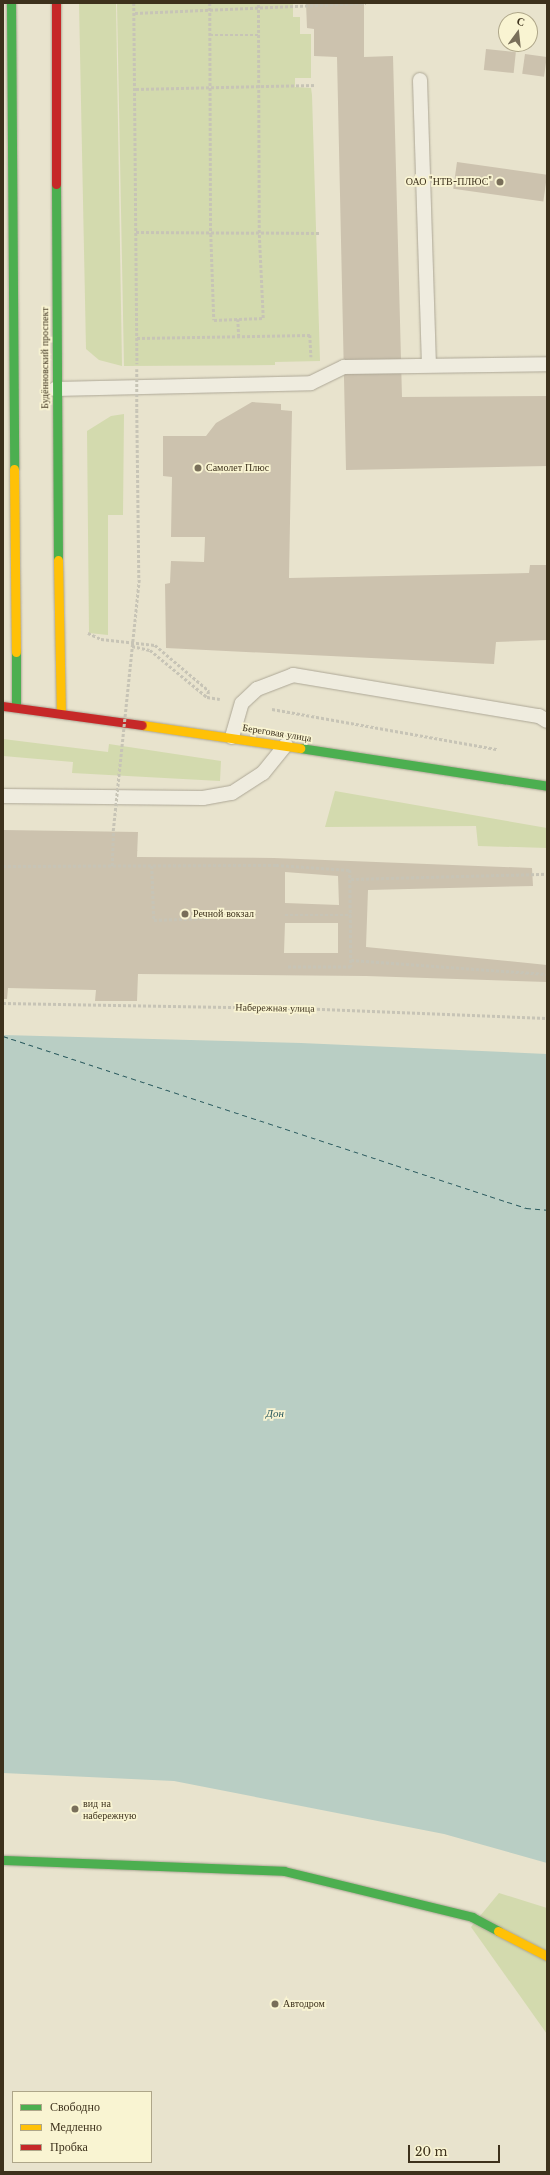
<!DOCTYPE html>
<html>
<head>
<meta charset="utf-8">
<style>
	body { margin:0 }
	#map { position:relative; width:550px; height:2175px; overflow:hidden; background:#e8e3cd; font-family:"Libre Baskerville",serif }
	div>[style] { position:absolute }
	.green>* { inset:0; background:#d3daae }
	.water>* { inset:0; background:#b9cec4 }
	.ferry>* { height:1px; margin-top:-0.5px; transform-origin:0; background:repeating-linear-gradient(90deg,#2a5a5e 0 5px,transparent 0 9px) }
	.building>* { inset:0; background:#ccc2ae; transform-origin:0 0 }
	.path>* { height:2.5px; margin-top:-1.25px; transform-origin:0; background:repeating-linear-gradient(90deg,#c7c4b6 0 3px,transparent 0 5px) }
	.roads { filter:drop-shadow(0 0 1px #ada796) drop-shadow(0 0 1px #ada796) }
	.lane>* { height:14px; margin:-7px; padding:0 7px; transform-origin:7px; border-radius:7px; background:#efecdf }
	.fast>* { height:9px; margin:-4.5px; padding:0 4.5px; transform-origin:4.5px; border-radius:4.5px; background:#4caf50 }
	.slow>* { height:9px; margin:-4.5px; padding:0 4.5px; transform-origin:4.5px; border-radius:4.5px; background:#ffc107 }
	.jam>* { height:9px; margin:-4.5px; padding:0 4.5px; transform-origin:4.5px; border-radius:4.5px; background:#c62828 }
	.path-bridge>* { height:2.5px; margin-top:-1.25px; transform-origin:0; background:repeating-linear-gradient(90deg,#c7c4b6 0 3px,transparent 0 5px) }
	.dots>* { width:11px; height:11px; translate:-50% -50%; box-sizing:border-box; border:2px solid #f9f4d2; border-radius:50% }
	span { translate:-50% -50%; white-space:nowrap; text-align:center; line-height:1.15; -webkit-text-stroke:3.5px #f9f4d2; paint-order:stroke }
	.poi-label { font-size:10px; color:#3d311c }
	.right { translate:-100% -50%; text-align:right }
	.left { translate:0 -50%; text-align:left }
	.street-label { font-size:10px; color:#3d311c }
	.water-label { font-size:11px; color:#2a5a5e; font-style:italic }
	.frame { position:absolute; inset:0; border:4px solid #3d311c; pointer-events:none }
	.legend { position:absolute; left:12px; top:2091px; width:140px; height:72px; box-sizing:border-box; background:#f9f4d2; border:1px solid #aea689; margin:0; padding:5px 7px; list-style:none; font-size:12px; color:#3d311c }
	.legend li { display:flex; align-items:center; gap:8px; height:20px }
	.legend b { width:20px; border:1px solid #aea689 }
	.north { position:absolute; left:498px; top:12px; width:40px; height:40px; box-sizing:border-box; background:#f9f4d2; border:1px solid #aea689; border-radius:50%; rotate:15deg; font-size:11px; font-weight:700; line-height:16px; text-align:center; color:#3d311c }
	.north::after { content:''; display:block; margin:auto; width:14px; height:18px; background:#796f5a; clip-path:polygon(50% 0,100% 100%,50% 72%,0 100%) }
	.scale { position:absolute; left:408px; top:2145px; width:92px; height:18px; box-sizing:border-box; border:2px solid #3d311c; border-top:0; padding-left:5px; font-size:12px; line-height:14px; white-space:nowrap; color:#3d311c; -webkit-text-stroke:3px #f9f4d2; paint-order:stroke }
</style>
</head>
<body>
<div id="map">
	<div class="green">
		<i style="clip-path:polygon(79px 3px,116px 3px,122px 366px,99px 360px,86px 349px)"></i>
		<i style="clip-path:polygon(117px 3px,293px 3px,293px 17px,300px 17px,300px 34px,311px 34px,311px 78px,295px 78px,295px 87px,311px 88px,312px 95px,320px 361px,275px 362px,275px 365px,124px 366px)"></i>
		<i style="clip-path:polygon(124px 414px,123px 515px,108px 515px,108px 635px,89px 633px,87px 431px,111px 416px)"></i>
		<i style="clip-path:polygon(3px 739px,108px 752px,109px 744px,221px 761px,220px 781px,72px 773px,73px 762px,3px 756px)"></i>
		<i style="clip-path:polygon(335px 791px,547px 828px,547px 848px,478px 846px,476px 826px,325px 827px)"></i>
		<i style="clip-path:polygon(499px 1893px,547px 1908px,547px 2034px,471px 1927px)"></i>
	</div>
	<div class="water">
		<i style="clip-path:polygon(3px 1035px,301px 1043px,547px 1054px,547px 1863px,444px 1834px,174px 1781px,3px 1773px)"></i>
	</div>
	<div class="ferry">
		<i style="left:3px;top:1036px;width:551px;rotate:18.2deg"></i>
		<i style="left:526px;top:1208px;width:21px;rotate:5deg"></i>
	</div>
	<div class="building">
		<i style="clip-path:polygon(306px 3px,364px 3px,364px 57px,393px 56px,402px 397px,547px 396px,547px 466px,346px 470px,337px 57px,314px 56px,314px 29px,307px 28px)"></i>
		<i style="left:486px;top:49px;width:30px;height:21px;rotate:6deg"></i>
		<i style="left:525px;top:54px;width:22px;height:20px;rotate:8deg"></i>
		<i style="left:457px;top:162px;width:91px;height:27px;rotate:8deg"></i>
		<i style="clip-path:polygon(252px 402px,281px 404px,281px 410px,292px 411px,289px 578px,529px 573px,530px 565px,547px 565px,547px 640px,496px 642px,494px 664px,166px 648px,165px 584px,170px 583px,171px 561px,204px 562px,205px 537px,171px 537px,172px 477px,163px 476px,163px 436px,206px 436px,216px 423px)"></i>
		<i style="clip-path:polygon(evenodd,3px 830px,138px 832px,137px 857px,274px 858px,532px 868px,533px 886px,368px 890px,366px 947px,547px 965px,547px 982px,366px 976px,138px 974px,137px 1001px,95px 1001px,96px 990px,8px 988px,7px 999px,3px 999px,3px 830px,285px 872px,338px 876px,339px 905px,285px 903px,285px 872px,3px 830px,285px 923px,338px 923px,338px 953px,284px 953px,285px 923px)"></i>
	</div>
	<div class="path">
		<i style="left:134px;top:3px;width:361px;rotate:89.5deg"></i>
		<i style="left:210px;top:3px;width:231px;rotate:89.8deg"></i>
		<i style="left:211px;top:234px;width:86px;rotate:88deg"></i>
		<i style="left:214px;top:320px;width:49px;rotate:-2.3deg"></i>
		<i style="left:263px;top:318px;width:85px;rotate:-92.7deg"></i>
		<i style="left:259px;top:233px;width:230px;rotate:-90.2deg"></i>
		<i style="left:135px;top:13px;width:231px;rotate:-2.5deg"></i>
		<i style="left:210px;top:35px;width:48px"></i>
		<i style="left:136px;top:89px;width:180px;rotate:-1.3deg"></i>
		<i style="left:136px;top:232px;width:184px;rotate:0.3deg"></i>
		<i style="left:238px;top:319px;width:17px;rotate:87deg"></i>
		<i style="left:137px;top:338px;width:173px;rotate:-1deg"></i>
		<i style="left:310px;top:335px;width:22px;rotate:87deg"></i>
		<i style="left:137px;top:410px;width:169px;rotate:89.3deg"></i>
		<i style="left:88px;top:633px;width:14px;rotate:25deg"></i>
		<i style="left:101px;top:639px;width:54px;rotate:6.3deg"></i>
		<i style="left:155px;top:645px;width:71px;rotate:40.4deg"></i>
		<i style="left:209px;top:691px;width:6px;rotate:108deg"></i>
		<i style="left:132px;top:646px;width:18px;rotate:13deg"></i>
		<i style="left:150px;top:650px;width:74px;rotate:39.5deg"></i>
		<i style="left:207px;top:697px;width:13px;rotate:9deg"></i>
		<i style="left:272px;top:709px;width:229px;rotate:10.1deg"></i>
		<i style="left:3px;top:866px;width:273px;rotate:-0.2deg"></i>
		<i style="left:276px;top:865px;width:74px;rotate:3.9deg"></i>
		<i style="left:350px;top:870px;width:97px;rotate:89.4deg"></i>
		<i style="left:351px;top:967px;width:63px;rotate:180deg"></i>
		<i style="left:112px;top:866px;width:35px;rotate:-88deg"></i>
		<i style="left:152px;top:866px;width:54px;rotate:87.9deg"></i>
		<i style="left:154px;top:920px;width:53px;rotate:-2.2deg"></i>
		<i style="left:351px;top:879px;width:196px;rotate:-1.5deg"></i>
		<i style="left:285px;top:915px;width:66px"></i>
		<i style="left:351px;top:960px;width:196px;rotate:4.1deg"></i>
		<i style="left:3px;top:1003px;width:294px;rotate:1deg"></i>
		<i style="left:297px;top:1008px;width:250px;rotate:2.3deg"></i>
	</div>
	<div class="roads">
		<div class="lane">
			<i style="left:420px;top:80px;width:285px;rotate:88.2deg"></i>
			<i style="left:55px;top:389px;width:256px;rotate:-1.3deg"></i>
			<i style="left:311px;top:383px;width:37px;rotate:-26deg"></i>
			<i style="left:344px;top:367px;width:203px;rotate:-0.8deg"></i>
			<i style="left:232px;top:737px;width:35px;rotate:-74deg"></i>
			<i style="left:242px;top:703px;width:21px;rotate:-43deg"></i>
			<i style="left:257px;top:689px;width:39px;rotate:-21deg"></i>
			<i style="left:293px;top:675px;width:249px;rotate:9.5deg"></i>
			<i style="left:539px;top:716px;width:9px;rotate:32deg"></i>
			<i style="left:3px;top:796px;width:200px;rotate:0.6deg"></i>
			<i style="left:203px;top:798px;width:29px;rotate:-10deg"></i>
			<i style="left:232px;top:793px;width:37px;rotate:-33deg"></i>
			<i style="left:263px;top:773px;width:36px;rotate:-51deg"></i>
		</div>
		<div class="fast">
			<i style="left:11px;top:3px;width:466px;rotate:89.6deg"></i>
			<i style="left:56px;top:184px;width:376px;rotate:89.7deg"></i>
			<i style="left:16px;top:652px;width:55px;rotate:90deg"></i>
			<i style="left:300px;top:748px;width:250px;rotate:8.7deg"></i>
			<i style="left:3px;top:1860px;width:281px;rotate:2.2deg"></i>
			<i style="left:284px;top:1871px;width:194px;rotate:13.7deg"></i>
			<i style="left:472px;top:1917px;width:30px;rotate:28deg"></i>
		</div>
		<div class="slow">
			<i style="left:14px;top:469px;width:183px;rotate:89.4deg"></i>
			<i style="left:58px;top:560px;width:152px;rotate:88.9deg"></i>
			<i style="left:142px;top:725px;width:160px;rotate:8.3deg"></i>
			<i style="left:498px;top:1931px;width:55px;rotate:27deg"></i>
		</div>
		<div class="jam">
			<i style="left:56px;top:184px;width:181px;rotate:-90deg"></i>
			<i style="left:3px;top:706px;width:140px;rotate:7.8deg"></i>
		</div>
	</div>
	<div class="path-bridge">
		<i style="left:137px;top:369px;width:41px;rotate:90deg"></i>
		<i style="left:113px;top:831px;width:253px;rotate:-84.1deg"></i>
	</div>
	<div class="dots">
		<i style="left:500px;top:182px;background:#796f5a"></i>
		<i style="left:198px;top:468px;background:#796f5a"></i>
		<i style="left:185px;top:914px;background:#796f5a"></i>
		<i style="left:75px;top:1809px;background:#796f5a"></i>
		<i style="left:275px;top:2004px;background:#796f5a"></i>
	</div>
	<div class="poi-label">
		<span class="right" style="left:492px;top:182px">ОАО "НТВ-ПЛЮС"</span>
		<span class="left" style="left:206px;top:468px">Самолет Плюс</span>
		<span class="left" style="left:193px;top:914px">Речной вокзал</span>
		<span class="left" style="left:83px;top:1809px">вид на<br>набережную</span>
		<span class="left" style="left:283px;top:2004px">Автодром</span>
	</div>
	<div class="street-label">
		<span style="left:45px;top:358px;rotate:-90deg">Будённовский проспект</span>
		<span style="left:277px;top:733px;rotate:9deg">Береговая улица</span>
		<span style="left:275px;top:1008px;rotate:1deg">Набережная улица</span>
	</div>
	<div class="water-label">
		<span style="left:275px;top:1413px">Дон</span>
	</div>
	<div class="frame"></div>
	<ul class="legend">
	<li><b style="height:5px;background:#4caf50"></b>Свободно</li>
	<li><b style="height:5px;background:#ffc107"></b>Медленно</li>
	<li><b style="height:5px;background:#c62828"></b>Пробка</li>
	</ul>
	<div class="north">С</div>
	<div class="scale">20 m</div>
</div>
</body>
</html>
